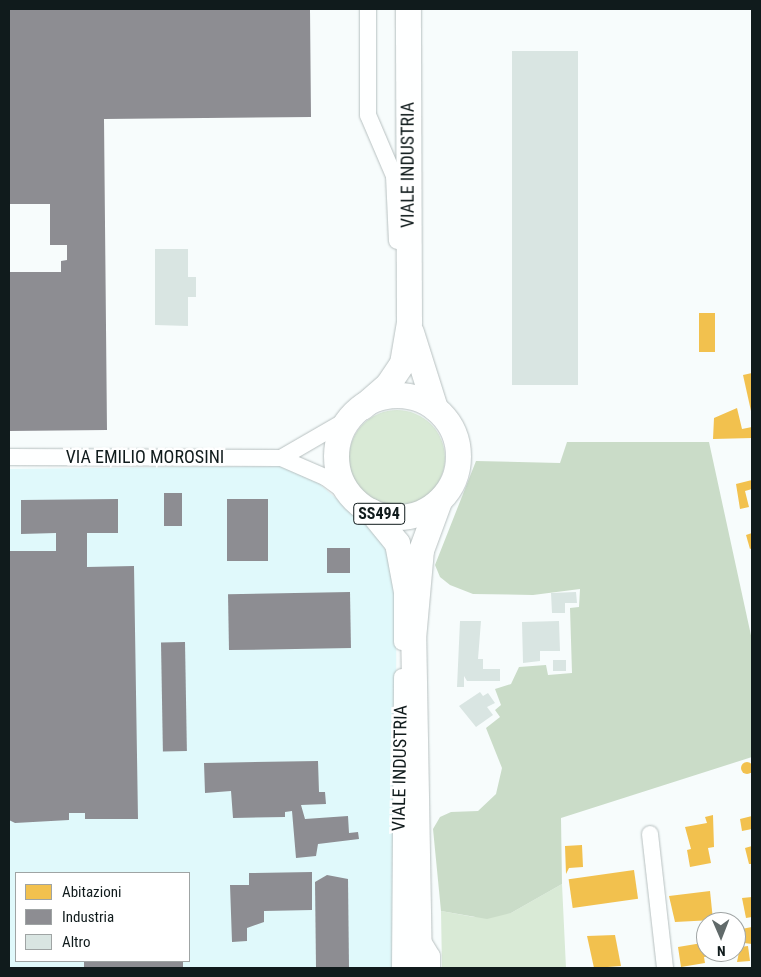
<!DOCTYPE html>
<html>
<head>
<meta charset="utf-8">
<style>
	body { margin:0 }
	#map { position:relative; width:761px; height:977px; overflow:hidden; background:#f7fcfc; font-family:"Roboto Condensed",sans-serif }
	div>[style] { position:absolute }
	.built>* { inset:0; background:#e0f9fb }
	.green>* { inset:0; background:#d9ead6 }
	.round { border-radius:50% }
	.forest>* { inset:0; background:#cadcc8 }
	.homes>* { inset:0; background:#f2c14e; transform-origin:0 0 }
	.industry>* { inset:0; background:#8d8d92; transform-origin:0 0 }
	.building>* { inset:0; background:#d9e5e2; transform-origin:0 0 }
	.roads { filter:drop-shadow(0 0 1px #b7c0c0) drop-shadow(0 0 1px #b7c0c0) }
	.minor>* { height:16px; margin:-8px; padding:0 8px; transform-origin:8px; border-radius:8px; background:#feffff }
	.primary>* { height:25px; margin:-12.5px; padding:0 12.5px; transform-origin:12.5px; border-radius:12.5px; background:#feffff }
	.primary>.ring { margin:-12.5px; padding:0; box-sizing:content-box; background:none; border:25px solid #feffff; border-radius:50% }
	span { translate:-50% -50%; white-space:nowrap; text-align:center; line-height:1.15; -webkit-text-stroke:5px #fff; paint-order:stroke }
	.shield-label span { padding:1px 4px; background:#fff; border:1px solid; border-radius:4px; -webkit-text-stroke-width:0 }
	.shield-label { font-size:16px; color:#101b1c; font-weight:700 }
	.street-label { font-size:18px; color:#101b1c }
	.frame { position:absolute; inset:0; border:10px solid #101b1c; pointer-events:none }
	.legend { position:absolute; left:15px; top:872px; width:175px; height:90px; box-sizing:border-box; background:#fff; border:1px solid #9fa4a4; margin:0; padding:6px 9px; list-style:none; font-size:15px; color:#101b1c }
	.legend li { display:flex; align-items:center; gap:10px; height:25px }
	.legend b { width:25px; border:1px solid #9fa4a4 }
	.north { position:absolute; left:696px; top:912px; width:50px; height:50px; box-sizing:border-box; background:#fff; border:1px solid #9fa4a4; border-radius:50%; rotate:179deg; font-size:14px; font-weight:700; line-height:20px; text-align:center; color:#101b1c }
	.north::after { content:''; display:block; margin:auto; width:18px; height:22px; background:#616a6a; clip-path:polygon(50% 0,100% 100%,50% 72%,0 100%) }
</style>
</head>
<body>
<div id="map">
	<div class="built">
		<i style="clip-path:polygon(evenodd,291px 466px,308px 474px,376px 533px,396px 569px,397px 968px,9px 968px,9px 469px,291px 466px,16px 873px,189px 873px,189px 961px,16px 961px,16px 873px)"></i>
	</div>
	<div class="green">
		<i class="round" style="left:349px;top:410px;width:96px;height:96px"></i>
		<i style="clip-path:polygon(562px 884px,566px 968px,442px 968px,441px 911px,474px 917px,511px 913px)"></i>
	</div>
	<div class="forest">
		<i style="clip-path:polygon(567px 442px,709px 442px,752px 640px,752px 757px,561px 818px,562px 884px,511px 913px,487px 919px,441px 911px,433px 829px,440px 817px,451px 812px,478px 811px,496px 794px,502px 768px,486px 728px,500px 717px,495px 710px,501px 705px,495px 689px,511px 684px,519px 667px,546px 665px,548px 675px,572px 673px,570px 608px,579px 607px,580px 589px,533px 595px,473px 594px,450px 585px,440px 577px,435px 565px,476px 461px,560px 463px)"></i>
	</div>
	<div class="homes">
		<i style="left:699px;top:313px;width:16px;height:39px"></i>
		<i style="clip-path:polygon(752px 373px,752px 411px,751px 411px,743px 375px)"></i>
		<i style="clip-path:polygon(737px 408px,742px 429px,752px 427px,752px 438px,713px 439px,714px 418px)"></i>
		<i style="clip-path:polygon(752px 480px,752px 489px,745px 491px,749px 507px,740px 509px,736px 484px)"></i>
		<i style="clip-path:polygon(752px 533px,752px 548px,750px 549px,746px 535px)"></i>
		<i class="round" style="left:741px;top:762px;width:12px;height:12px"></i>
		<i style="clip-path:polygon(713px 815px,714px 847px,708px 848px,711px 863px,690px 867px,687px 850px,691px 849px,685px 827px,707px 823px,705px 817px)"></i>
		<i style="clip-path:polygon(752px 816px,752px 829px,742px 831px,740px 819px)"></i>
		<i style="clip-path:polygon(582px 845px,583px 867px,569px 868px,566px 874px,565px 846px)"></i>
		<i style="clip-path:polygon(752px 846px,752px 864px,749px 864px,745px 848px)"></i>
		<i style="left:634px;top:870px;width:29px;height:66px;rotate:82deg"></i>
		<i style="clip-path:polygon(710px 891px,713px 920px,675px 922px,669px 896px)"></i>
		<i style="clip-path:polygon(752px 897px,752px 917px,746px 918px,742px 898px)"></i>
		<i style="clip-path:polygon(752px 927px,752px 944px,736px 942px,736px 930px)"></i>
		<i style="clip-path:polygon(615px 935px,621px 966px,594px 968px,587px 936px)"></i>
		<i style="clip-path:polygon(702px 943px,703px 951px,714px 952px,713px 956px,704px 957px,705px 963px,681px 967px,678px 947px)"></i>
		<i style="clip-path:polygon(748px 946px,750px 961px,737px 962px,740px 947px)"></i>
	</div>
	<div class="industry">
		<i style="clip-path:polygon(9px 9px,310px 9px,311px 117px,104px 119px,107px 430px,9px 431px,9px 272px,61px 272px,61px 261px,67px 260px,67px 245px,50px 245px,50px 204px,9px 204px)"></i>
		<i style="left:164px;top:493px;width:18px;height:33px"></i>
		<i style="clip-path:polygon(118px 499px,118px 533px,87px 533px,87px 567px,134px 566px,138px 819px,85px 819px,85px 813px,69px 813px,69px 820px,15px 823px,9px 820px,9px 551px,56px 551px,56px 533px,21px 534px,21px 500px)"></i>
		<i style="left:227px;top:499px;width:41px;height:62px"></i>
		<i style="left:327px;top:548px;width:23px;height:25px"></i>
		<i style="left:350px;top:592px;width:56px;height:122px;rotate:89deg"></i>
		<i style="left:185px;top:642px;width:109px;height:24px;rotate:89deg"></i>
		<i style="clip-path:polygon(318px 761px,319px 792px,325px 792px,326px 804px,301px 805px,305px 819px,348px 816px,349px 833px,358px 832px,359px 839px,318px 844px,316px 856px,296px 858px,292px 811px,285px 812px,285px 817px,233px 818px,231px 791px,205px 793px,204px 763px)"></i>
		<i style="clip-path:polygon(312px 872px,312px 910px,264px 911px,264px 922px,247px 928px,247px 941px,232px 942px,230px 885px,249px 885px,249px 873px)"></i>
		<i style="clip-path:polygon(327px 875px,348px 879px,349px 968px,316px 968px,315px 882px)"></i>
		<i style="left:84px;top:961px;width:99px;height:6px"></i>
	</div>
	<div class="building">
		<i style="left:578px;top:51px;width:334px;height:66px;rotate:90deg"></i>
		<i style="clip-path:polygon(155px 249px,188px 249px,188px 277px,196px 277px,196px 297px,188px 297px,188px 326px,155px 325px)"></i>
		<i style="clip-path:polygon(576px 592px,577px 603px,565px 603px,565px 613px,552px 613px,551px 593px)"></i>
		<i style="clip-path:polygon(460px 621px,481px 621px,478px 659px,483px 659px,483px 669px,500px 669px,500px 681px,467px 681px,464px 676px,464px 687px,457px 687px)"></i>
		<i style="clip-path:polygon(559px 621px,560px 651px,540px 651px,540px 661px,523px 663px,522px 622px)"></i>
		<i style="left:553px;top:660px;width:13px;height:11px"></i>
		<i style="clip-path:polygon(480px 692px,483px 696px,488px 693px,495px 703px,487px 707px,493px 715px,476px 727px,459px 706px)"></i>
	</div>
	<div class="roads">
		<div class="minor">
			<i style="left:368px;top:9px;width:106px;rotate:90deg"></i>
			<i style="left:368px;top:115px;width:66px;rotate:66.9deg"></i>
			<i style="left:394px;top:176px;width:65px;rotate:87.4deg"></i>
			<i style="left:9px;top:457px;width:272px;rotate:0.2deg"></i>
			<i style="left:281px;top:458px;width:48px;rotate:23.4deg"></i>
			<i style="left:325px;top:477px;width:36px;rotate:36deg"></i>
			<i style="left:281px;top:458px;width:80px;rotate:-30.1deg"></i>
			<i style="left:402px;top:642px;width:55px;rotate:-90deg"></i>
			<i style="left:650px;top:834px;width:135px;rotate:83.6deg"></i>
			<i style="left:420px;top:936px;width:23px;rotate:59deg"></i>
			<i style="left:432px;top:956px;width:12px;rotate:90deg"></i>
			<i style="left:400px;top:968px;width:291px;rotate:-89.6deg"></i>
		</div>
		<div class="primary">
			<i style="left:411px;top:332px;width:80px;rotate:72.5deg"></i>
			<i class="ring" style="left:336px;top:395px;width:97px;height:97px"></i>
			<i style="left:362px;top:407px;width:35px;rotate:-41deg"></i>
			<i style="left:388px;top:384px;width:25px;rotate:-56deg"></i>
			<i style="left:402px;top:363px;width:42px;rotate:-80.3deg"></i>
			<i style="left:409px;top:322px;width:313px;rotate:-90.2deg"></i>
			<i style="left:371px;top:511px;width:41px;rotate:50.9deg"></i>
			<i style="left:397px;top:543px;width:55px;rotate:79.5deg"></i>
			<i style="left:419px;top:968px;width:329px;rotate:-91deg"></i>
			<i style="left:413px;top:639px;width:89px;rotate:-84.9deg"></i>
			<i style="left:421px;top:550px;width:52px;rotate:-69.8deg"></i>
		</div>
	</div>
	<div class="shield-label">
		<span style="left:379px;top:514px">SS494</span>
	</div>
	<div class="street-label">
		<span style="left:408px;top:165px;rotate:-90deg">VIALE INDUSTRIA</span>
		<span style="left:145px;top:457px">VIA EMILIO MOROSINI</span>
		<span style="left:400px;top:768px;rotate:-89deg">VIALE INDUSTRIA</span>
	</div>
	<div class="frame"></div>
	<ul class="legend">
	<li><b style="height:14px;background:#f2c14e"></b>Abitazioni</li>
	<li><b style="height:14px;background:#8d8d92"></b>Industria</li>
	<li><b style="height:14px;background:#d9e5e2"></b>Altro</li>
	</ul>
	<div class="north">N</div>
</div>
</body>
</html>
